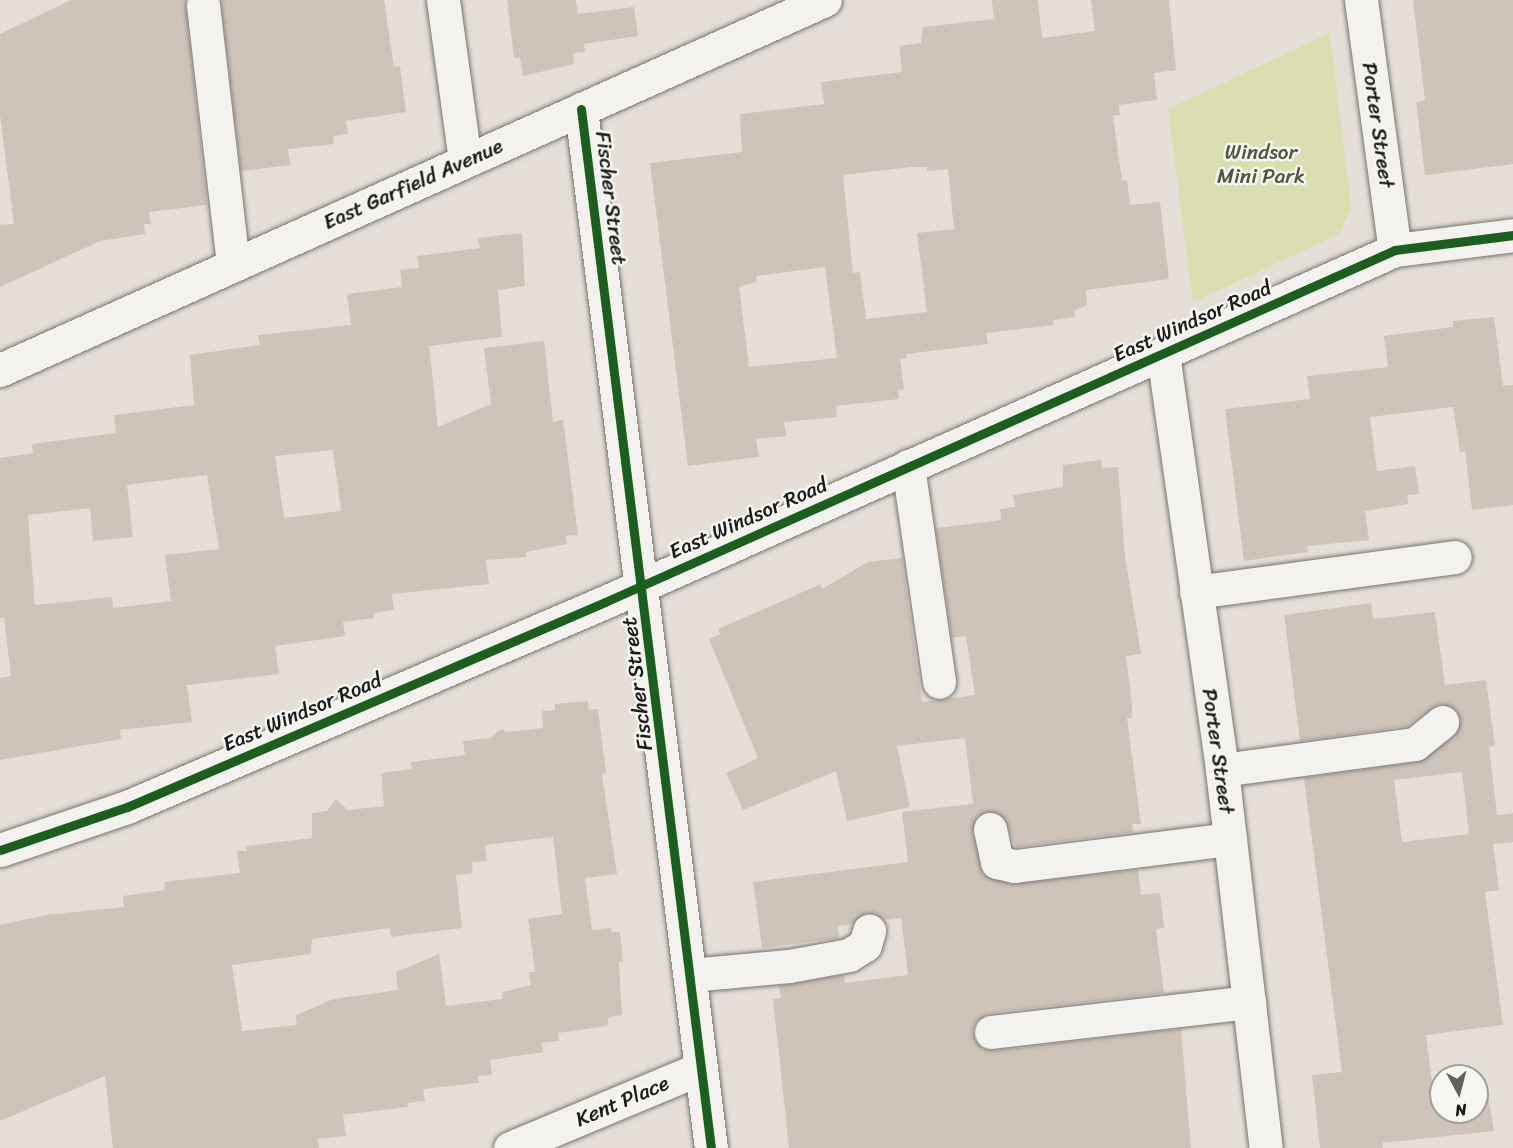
<!DOCTYPE html>
<html>
<head>
<meta charset="utf-8">
<style>
	body { margin:0 }
	#map { position:relative; width:1513px; height:1148px; overflow:hidden; background:#e6dfd8; font-family:Sriracha,sans-serif }
	div>[style] { position:absolute }
	.green>* { inset:0; background:#dadeb0 }
	.building>* { inset:0; background:#cfc4ba }
	.roads { filter:drop-shadow(0 0 2px #777471) drop-shadow(0 0 2px #777471) }
	.minor>* { height:33px; margin:-16.5px; padding:0 16.5px; transform-origin:16.5px; border-radius:16.5px; background:#f3f2ef }
	.cycleway>* { height:9px; margin:-4.5px; padding:0 4.5px; transform-origin:4.5px; border-radius:4.5px; background:#1b5e20 }
	span { translate:-50% -50%; white-space:nowrap; text-align:center; line-height:1.15; -webkit-text-stroke:5px #f6f6f2; paint-order:stroke }
	.street-label { font-size:21px; color:#1c1c1c }
	.park-label { font-size:21px; color:#52563f }
	.north { position:absolute; left:1429px; top:1064px; width:60px; height:60px; box-sizing:border-box; background:#f6f6f2; border:2px solid #9f9f9c; border-radius:50%; rotate:173deg; font-size:16px; font-weight:700; line-height:24px; text-align:center; color:#1c1c1c }
	.north::after { content:''; display:block; margin:auto; width:21px; height:27px; background:#63605e; clip-path:polygon(50% 0,100% 100%,50% 72%,0 100%) }
</style>
</head>
<body>
<div id="map">
	<div class="green">
		<i style="clip-path:polygon(1330px 33px,1351px 208px,1339px 234px,1193px 302px,1168px 109px)"></i>
	</div>
	<div class="building">
		<i style="clip-path:polygon(71px 0,185px 0,207px 205px,149px 212px,151px 224px,144px 224px,145px 234px,100px 241px,0 287px,0 225px,14px 224px,0 114px,0 34px)"></i>
		<i style="clip-path:polygon(221px 0,384px 0,394px 67px,400px 66px,406px 112px,346px 121px,348px 134px,333px 136px,334px 144px,288px 149px,290px 165px,241px 171px)"></i>
		<i style="clip-path:polygon(507px 0,576px 0,578px 14px,634px 7px,638px 36px,584px 44px,585px 52px,573px 53px,574px 64px,523px 76px,520px 57px,514px 58px)"></i>
		<i style="clip-path:polygon(evenodd,992px 0,1038px 0,1042px 38px,1095px 31px,1091px 0,1169px 0,1176px 70px,1154px 73px,1157px 100px,1119px 105px,1120px 115px,1113px 116px,1122px 181px,1127px 180px,1130px 205px,1160px 202px,1169px 279px,1086px 290px,1087px 305px,1074px 311px,1075px 317px,1053px 320px,1054px 325px,986px 333px,988px 344px,906px 354px,907px 358px,900px 359px,904px 389px,898px 390px,899px 399px,836px 406px,837px 417px,784px 422px,786px 436px,756px 439px,759px 457px,688px 466px,650px 163px,742px 152px,740px 114px,824px 104px,821px 82px,902px 72px,899px 46px,921px 43px,923px 27px,994px 19px,992px 0,912px 167px,927px 167px,927px 171px,948px 169px,954px 229px,917px 233px,927px 312px,866px 319px,860px 272px,853px 273px,843px 175px,912px 167px,992px 0,825px 267px,837px 358px,749px 367px,739px 287px,757px 282px,756px 276px,825px 267px)"></i>
		<i style="clip-path:polygon(1413px 0,1513px 0,1513px 164px,1425px 175px,1416px 102px,1425px 100px)"></i>
		<i style="clip-path:polygon(evenodd,522px 233px,525px 286px,498px 290px,502px 337px,429px 346px,438px 427px,491px 404px,484px 348px,544px 341px,553px 422px,563px 420px,578px 535px,566px 536px,567px 544px,526px 552px,526px 557px,486px 560px,489px 584px,392px 594px,394px 610px,374px 613px,374px 618px,343px 622px,345px 636px,275px 646px,279px 674px,187px 685px,192px 722px,120px 730px,121px 739px,0 760px,0 678px,11px 676px,4px 618px,0 618px,0 458px,33px 453px,32px 444px,116px 433px,114px 415px,194px 405px,190px 355px,260px 345px,258px 335px,351px 325px,347px 294px,402px 287px,400px 270px,419px 268px,417px 256px,480px 248px,478px 238px,522px 233px,333px 450px,341px 511px,284px 518px,275px 456px,333px 450px,522px 233px,207px 475px,219px 549px,165px 555px,171px 601px,113px 608px,112px 597px,35px 605px,28px 515px,90px 508px,93px 541px,133px 537px,127px 485px,207px 475px)"></i>
		<i style="clip-path:polygon(1494px 317px,1503px 386px,1513px 385px,1513px 505px,1472px 510px,1465px 451px,1460px 452px,1453px 407px,1370px 417px,1377px 471px,1415px 466px,1419px 494px,1407px 495px,1408px 504px,1365px 511px,1369px 540px,1307px 546px,1308px 552px,1244px 561px,1225px 409px,1310px 399px,1307px 376px,1388px 367px,1384px 336px,1453px 327px,1453px 321px)"></i>
		<i style="clip-path:polygon(1101px 460px,1102px 468px,1118px 467px,1125px 556px,1141px 654px,1126px 656px,1132px 704px,1132px 718px,1127px 718px,1141px 824px,1132px 824px,1133px 832px,1016px 847px,1004px 817px,987px 811px,977px 816px,972px 833px,983px 875px,1011px 884px,1138px 870px,1141px 895px,1160px 893px,1164px 928px,1156px 929px,1164px 993px,989px 1013px,974px 1024px,973px 1035px,983px 1049px,993px 1051px,1181px 1029px,1191px 1148px,789px 1148px,773px 999px,781px 998px,779px 986px,844px 975px,845px 983px,908px 975px,901px 918px,884px 920px,875px 913px,865px 913px,852px 924px,838px 926px,839px 938px,762px 948px,753px 882px,908px 862px,902px 812px,973px 804px,965px 738px,897px 746px,910px 807px,847px 821px,836px 771px,743px 810px,726px 773px,758px 758px,709px 639px,720px 634px,718px 629px,821px 584px,822px 589px,868px 562px,902px 558px,922px 702px,975px 695px,966px 636px,952px 638px,936px 528px,1001px 520px,1000px 509px,1015px 507px,1013px 495px,1063px 487px,1063px 465px)"></i>
		<i style="clip-path:polygon(evenodd,1371px 603px,1373px 619px,1435px 612px,1445px 685px,1486px 680px,1495px 746px,1489px 747px,1497px 815px,1513px 813px,1513px 842px,1493px 844px,1499px 890px,1485px 892px,1503px 1025px,1426px 1035px,1434px 1097px,1441px 1096px,1441px 1112px,1477px 1112px,1477px 1096px,1488px 1095px,1494px 1131px,1382px 1143px,1383px 1148px,1320px 1148px,1312px 1075px,1342px 1072px,1304px 778px,1418px 762px,1454px 737px,1461px 720px,1456px 710px,1440px 703px,1407px 726px,1300px 741px,1284px 615px,1371px 603px,1462px 772px,1469px 834px,1402px 842px,1394px 780px,1462px 772px)"></i>
		<i style="clip-path:polygon(evenodd,588px 701px,589px 710px,598px 709px,606px 773px,602px 774px,617px 874px,585px 878px,592px 930px,611px 928px,612px 932px,620px 932px,623px 961px,619px 962px,622px 1015px,609px 1017px,607px 1026px,558px 1033px,559px 1041px,542px 1043px,543px 1052px,490px 1060px,492px 1075px,478px 1076px,479px 1083px,423px 1089px,425px 1101px,407px 1103px,408px 1107px,343px 1115px,346px 1136px,318px 1139px,319px 1148px,113px 1148px,105px 1076px,0 1121px,0 925px,46px 915px,124px 907px,123px 896px,165px 890px,164px 882px,240px 873px,237px 851px,247px 851px,246px 846px,312px 838px,312px 813px,327px 811px,336px 799px,348px 810px,384px 806px,381px 773px,412px 769px,411px 762px,465px 755px,463px 741px,490px 738px,501px 729px,507px 732px,543px 728px,542px 711px,555px 710px,555px 704px,588px 701px,553px 837px,562px 914px,528px 919px,535px 972px,529px 972px,531px 985px,503px 992px,502px 999px,446px 1006px,439px 954px,396px 972px,398px 990px,333px 999px,296px 1015px,297px 1025px,242px 1031px,232px 965px,311px 954px,312px 939px,390px 928px,391px 937px,462px 928px,456px 875px,473px 873px,472px 862px,487px 861px,485px 845px,553px 837px)"></i>
	</div>
	<div class="roads">
		<div class="minor">
			<i style="left:443px;top:0;width:162px;rotate:82.2deg"></i>
			<i style="left:1361px;top:0;width:252px;rotate:82.3deg"></i>
			<i style="left:203px;top:5px;width:262px;rotate:83.4deg"></i>
			<i style="left:581px;top:109px;width:1047px;rotate:82.87deg"></i>
			<i style="left:1163px;top:354px;width:420px;rotate:81.9deg"></i>
			<i style="left:1222px;top:770px;width:381px;rotate:83.4deg"></i>
			<i style="left:0;top:370px;width:904px;rotate:-24.16deg"></i>
			<i style="left:908px;top:466px;width:218px;rotate:81.8deg"></i>
			<i style="left:1196px;top:592px;width:261px;rotate:-7.7deg"></i>
			<i style="left:1222px;top:770px;width:195px;rotate:-7.7deg"></i>
			<i style="left:1415px;top:744px;width:35px;rotate:-39deg"></i>
			<i style="left:990px;top:829px;width:34px;rotate:78deg"></i>
			<i style="left:997px;top:862px;width:18px;rotate:13deg"></i>
			<i style="left:1015px;top:866px;width:217px;rotate:-7.2deg"></i>
			<i style="left:0;top:850px;width:134px;rotate:-18.7deg"></i>
			<i style="left:127px;top:807px;width:520px;rotate:-23.21deg"></i>
			<i style="left:605px;top:602px;width:865px;rotate:-24.02deg"></i>
			<i style="left:1395px;top:250px;width:119px;rotate:-7.2deg"></i>
			<i style="left:690px;top:975px;width:99px;rotate:-5.2deg"></i>
			<i style="left:789px;top:966px;width:61px;rotate:-10.4deg"></i>
			<i style="left:849px;top:955px;width:19px;rotate:-32deg"></i>
			<i style="left:865px;top:945px;width:15px;rotate:-74deg"></i>
			<i style="left:991px;top:1032px;width:260px;rotate:-6.6deg"></i>
			<i style="left:510px;top:1148px;width:207px;rotate:-22.7deg"></i>
		</div>
	</div>
	<div class="cycleway">
		<i style="left:581px;top:109px;width:1047px;rotate:82.87deg"></i>
		<i style="left:0;top:850px;width:134px;rotate:-18.7deg"></i>
		<i style="left:127px;top:807px;width:520px;rotate:-23.21deg"></i>
		<i style="left:605px;top:602px;width:865px;rotate:-24.02deg"></i>
		<i style="left:1395px;top:250px;width:119px;rotate:-7.2deg"></i>
	</div>
	<div class="street-label">
		<span style="left:1378px;top:125px;rotate:82deg">Porter Street</span>
		<span style="left:413px;top:184px;rotate:-24deg">East Garfield Avenue</span>
		<span style="left:611px;top:198px;rotate:83deg">Fischer Street</span>
		<span style="left:1192px;top:321px;rotate:-24deg">East Windsor Road</span>
		<span style="left:748px;top:518px;rotate:-24deg">East Windsor Road</span>
		<span style="left:637px;top:684px;rotate:-97deg">Fischer Street</span>
		<span style="left:302px;top:712px;rotate:-23deg">East Windsor Road</span>
		<span style="left:1218px;top:751px;rotate:82deg">Porter Street</span>
		<span style="left:622px;top:1101px;rotate:-23deg">Kent Place</span>
	</div>
	<div class="park-label">
		<span style="left:1261px;top:164px">Windsor<br>Mini Park</span>
	</div>
	<div class="north">N</div>
</div>
</body>
</html>
